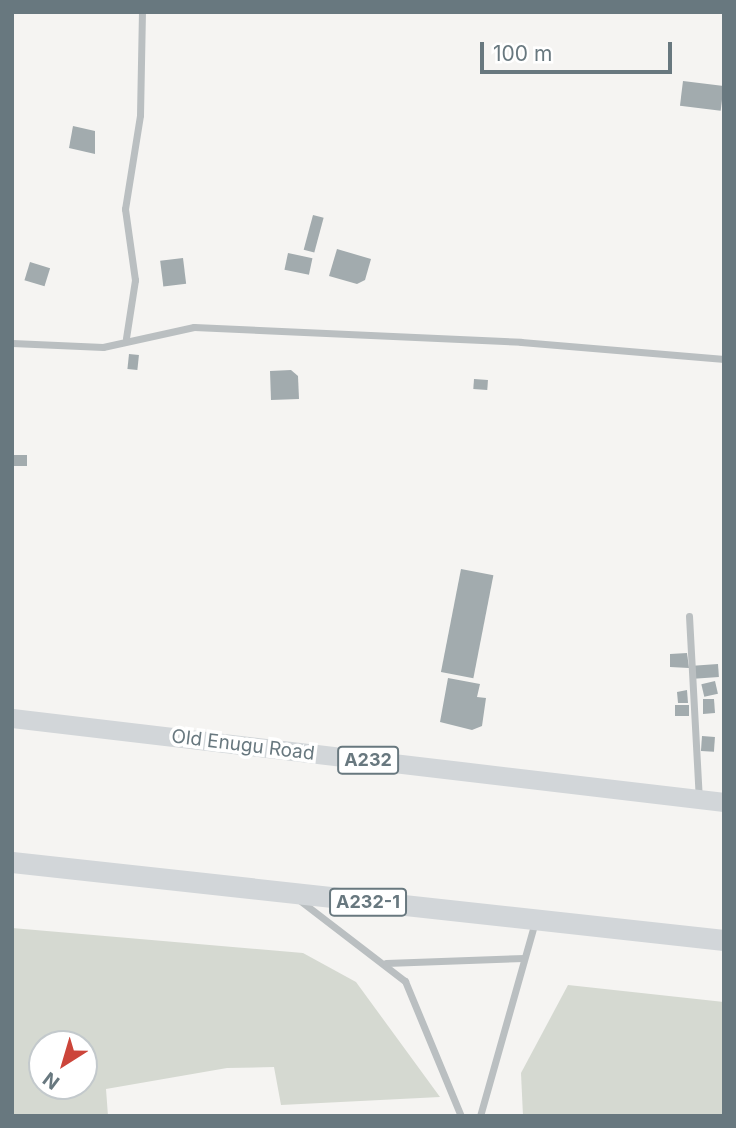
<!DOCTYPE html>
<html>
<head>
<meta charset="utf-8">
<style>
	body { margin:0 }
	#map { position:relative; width:736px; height:1128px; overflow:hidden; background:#f5f4f2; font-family:Inter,sans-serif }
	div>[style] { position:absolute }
	.green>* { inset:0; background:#d5d9d1 }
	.building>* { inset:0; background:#a2abae; transform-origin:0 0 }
	.street>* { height:7px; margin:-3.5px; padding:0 3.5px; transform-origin:3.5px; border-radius:3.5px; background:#babfc1 }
	.primary>* { height:19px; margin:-9.5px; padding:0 9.5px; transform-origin:9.5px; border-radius:9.5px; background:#d2d6d9 }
	.highway>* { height:21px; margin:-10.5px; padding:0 10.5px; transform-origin:10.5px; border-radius:10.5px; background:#d2d6d9 }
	span { translate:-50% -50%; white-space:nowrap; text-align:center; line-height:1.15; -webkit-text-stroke:7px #fff; paint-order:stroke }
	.shield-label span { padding:2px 5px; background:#fff; border:2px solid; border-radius:5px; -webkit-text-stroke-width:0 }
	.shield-label { font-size:18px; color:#68787f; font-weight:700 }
	.street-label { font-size:19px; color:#68787f }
	.frame { position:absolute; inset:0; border:14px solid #68787f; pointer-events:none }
	.north { position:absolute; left:28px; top:1030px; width:70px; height:70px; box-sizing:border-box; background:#fff; border:2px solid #c3c9cc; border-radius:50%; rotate:217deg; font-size:19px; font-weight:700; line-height:28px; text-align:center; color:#68787f }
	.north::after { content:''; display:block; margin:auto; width:24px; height:32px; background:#cc453a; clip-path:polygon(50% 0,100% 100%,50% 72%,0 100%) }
	.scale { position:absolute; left:480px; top:42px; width:192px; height:32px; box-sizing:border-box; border:4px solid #68787f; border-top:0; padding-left:9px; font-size:21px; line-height:24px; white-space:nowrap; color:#68787f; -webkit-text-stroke:5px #fff; paint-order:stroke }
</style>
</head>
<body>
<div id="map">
	<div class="green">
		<i style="clip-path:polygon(evenodd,12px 928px,303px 953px,356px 982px,440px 1097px,281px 1105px,274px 1067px,227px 1068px,106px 1089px,108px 1116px,12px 1116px,12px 928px,42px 1044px,84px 1044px,84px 1086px,42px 1086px,42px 1044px)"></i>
		<i style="clip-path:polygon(568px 985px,724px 1002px,724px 1116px,523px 1116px,521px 1073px)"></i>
	</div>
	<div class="building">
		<i style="left:683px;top:81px;width:41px;height:25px;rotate:7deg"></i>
		<i style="clip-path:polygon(73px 126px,95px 131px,95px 154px,69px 148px)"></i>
		<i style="left:313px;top:215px;width:11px;height:36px;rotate:15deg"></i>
		<i style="clip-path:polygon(337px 249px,371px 259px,365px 280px,357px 284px,329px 276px)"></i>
		<i style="left:288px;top:253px;width:25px;height:17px;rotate:12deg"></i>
		<i style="left:183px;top:258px;width:26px;height:23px;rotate:83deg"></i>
		<i style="left:30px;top:262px;width:21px;height:19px;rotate:17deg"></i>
		<i style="left:129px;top:354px;width:10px;height:15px;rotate:6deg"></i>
		<i style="clip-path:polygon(291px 370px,298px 376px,299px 399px,271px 400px,270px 371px)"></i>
		<i style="left:474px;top:379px;width:14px;height:10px;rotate:4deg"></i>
		<i style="left:12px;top:455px;width:15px;height:11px"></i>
		<i style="left:461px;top:569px;width:33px;height:105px;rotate:11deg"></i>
		<i style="clip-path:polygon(687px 653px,689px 668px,670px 667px,670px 654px)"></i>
		<i style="left:718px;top:664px;width:13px;height:25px;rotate:86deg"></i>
		<i style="clip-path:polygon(448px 678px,480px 684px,477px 697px,486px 698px,482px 726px,472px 730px,440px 722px)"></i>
		<i style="left:715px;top:681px;width:13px;height:14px;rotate:77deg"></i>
		<i style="clip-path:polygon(687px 690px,688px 703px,678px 703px,677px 692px)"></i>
		<i style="clip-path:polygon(703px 699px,714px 699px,715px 713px,703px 714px)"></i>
		<i style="left:675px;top:705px;width:14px;height:11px"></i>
		<i style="left:702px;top:736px;width:13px;height:15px;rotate:4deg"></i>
	</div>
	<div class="street">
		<i style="left:126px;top:338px;width:59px;rotate:-81.2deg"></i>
		<i style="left:135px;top:280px;width:72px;rotate:-98deg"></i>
		<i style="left:125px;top:209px;width:95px;rotate:-80.9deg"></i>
		<i style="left:140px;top:115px;width:103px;rotate:-88.9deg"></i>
		<i style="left:12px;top:343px;width:91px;rotate:2.5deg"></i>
		<i style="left:103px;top:347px;width:93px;rotate:-12.4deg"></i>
		<i style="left:194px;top:327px;width:327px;rotate:2.6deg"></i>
		<i style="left:521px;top:342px;width:204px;rotate:4.8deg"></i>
		<i style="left:689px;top:616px;width:183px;rotate:86.9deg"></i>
		<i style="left:298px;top:899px;width:135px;rotate:37.5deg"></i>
		<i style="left:405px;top:981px;width:146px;rotate:67.5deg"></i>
		<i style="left:386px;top:963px;width:138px;rotate:-2.1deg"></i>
		<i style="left:480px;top:1116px;width:202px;rotate:-74.2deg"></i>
	</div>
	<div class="primary">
		<i style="left:12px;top:718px;width:717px;rotate:6.73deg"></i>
	</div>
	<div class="highway">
		<i style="left:12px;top:862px;width:716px;rotate:6.25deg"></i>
	</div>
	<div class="shield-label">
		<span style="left:368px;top:760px">A232</span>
		<span style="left:368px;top:902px">A232-1</span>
	</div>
	<div class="street-label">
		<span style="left:243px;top:745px;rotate:7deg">Old Enugu Road</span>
	</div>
	<div class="frame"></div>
	<div class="north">N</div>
	<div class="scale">100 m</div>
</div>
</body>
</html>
